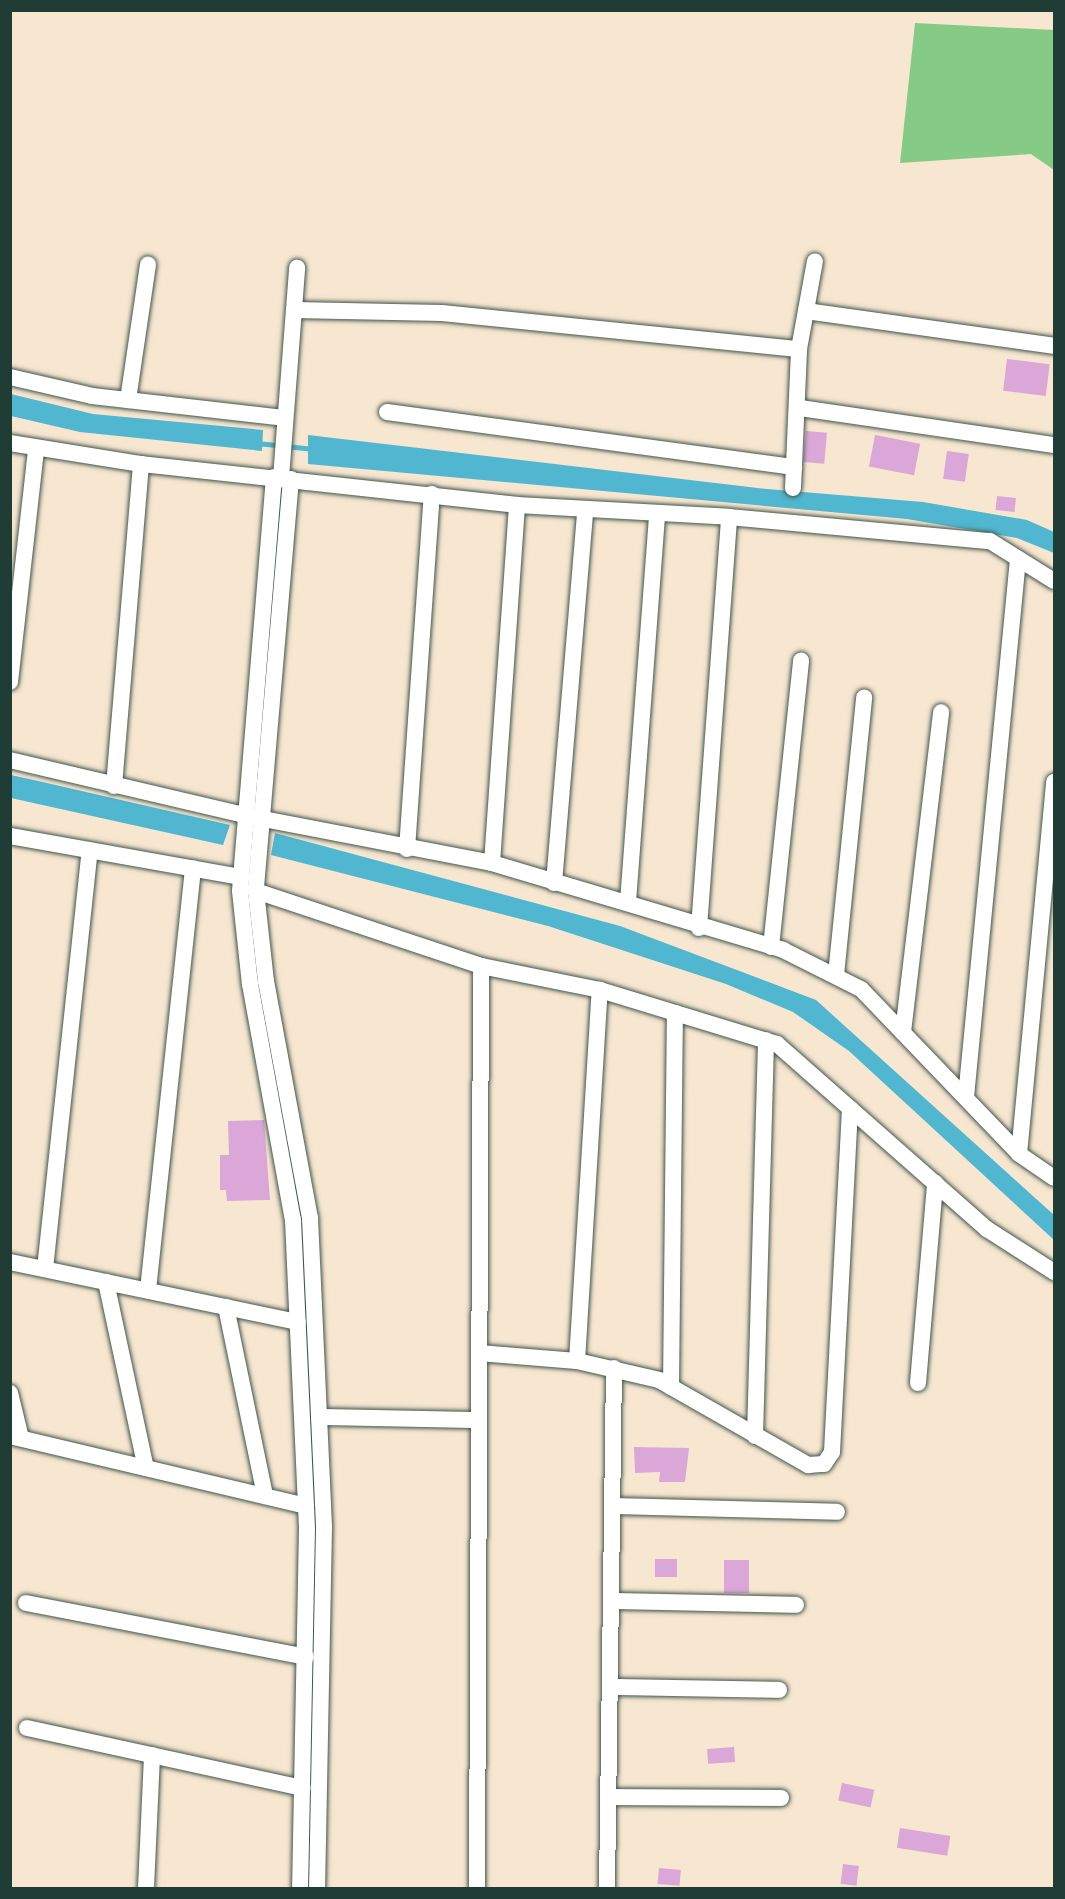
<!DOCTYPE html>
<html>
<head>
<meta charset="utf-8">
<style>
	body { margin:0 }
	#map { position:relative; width:1065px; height:1899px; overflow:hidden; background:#f7e6d0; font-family:Caveat,sans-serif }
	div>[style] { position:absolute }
	.green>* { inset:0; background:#86cb85 }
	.water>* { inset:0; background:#51b6d0 }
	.stream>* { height:5px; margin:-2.5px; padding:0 2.5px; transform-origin:2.5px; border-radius:2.5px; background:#51b6d0 }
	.building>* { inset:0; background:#daa7d8; transform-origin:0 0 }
	.roads { filter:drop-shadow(0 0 2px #3f564b) drop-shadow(0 0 2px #3f564b) }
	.minor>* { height:16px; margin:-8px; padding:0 8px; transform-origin:8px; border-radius:8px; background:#fff }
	span { translate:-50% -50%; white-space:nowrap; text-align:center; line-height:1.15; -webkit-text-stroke:4.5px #fdfcf7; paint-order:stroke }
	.frame { position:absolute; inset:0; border:12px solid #1f3d34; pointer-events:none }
</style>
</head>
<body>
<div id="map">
	<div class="green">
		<i style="clip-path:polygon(915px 23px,1054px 30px,1054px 170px,1031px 154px,900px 163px)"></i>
	</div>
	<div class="water">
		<i style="clip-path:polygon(11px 394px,93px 414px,263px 430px,262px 451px,80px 432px,11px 416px)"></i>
		<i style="clip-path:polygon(308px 435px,767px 489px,923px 502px,1027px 520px,1054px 532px,1054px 553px,1017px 538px,907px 519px,308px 464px)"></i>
		<i style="clip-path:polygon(11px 775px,38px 781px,230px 825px,223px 845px,11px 798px)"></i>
		<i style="clip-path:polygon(275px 833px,620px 926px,816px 1000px,1054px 1215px,1054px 1240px,849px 1051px,793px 1012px,726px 984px,548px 926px,271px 855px)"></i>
	</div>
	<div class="stream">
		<i style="left:257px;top:443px;width:57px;rotate:6deg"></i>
	</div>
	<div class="building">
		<i style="left:1007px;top:359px;width:43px;height:32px;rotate:7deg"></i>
		<i style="left:806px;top:431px;width:21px;height:31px;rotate:5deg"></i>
		<i style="left:875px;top:435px;width:46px;height:32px;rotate:11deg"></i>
		<i style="left:947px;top:451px;width:22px;height:28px;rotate:8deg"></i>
		<i style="left:997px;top:496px;width:19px;height:14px;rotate:6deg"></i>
		<i style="clip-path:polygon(264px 1120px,270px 1200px,227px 1201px,226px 1190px,220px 1190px,220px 1155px,229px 1155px,228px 1121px)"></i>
		<i style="clip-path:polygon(634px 1447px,689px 1448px,685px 1482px,659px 1482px,660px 1472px,635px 1473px)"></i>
		<i style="left:655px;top:1559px;width:22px;height:18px"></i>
		<i style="left:724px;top:1560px;width:25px;height:33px"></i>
		<i style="left:734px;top:1747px;width:15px;height:27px;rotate:86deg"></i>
		<i style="left:842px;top:1783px;width:33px;height:18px;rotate:12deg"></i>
		<i style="left:900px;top:1828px;width:51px;height:20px;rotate:9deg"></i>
		<i style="left:843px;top:1864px;width:16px;height:20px;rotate:7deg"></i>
		<i style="left:659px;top:1868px;width:22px;height:16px;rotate:5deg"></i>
	</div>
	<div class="roads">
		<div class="minor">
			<i style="left:294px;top:310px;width:148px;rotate:1.2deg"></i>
			<i style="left:442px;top:313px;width:359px;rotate:5.8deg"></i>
			<i style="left:806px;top:311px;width:250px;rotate:8deg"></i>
			<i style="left:10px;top:377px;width:84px;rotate:13deg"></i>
			<i style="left:92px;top:396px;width:193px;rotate:6.5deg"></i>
			<i style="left:128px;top:400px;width:137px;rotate:-81.6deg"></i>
			<i style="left:800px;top:408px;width:257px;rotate:8.3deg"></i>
			<i style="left:387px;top:412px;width:411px;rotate:7.7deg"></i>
			<i style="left:10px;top:443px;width:133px;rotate:9.1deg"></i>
			<i style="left:141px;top:464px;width:378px;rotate:6.2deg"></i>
			<i style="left:517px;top:505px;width:212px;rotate:3.2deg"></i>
			<i style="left:729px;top:517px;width:262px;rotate:5.3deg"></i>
			<i style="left:990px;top:541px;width:75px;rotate:32deg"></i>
			<i style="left:274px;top:477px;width:415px;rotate:94.7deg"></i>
			<i style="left:240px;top:891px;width:94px;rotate:83.9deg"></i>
			<i style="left:250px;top:984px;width:240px;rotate:79.7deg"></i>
			<i style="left:293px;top:1220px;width:308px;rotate:87.4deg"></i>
			<i style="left:307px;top:1528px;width:360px;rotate:91.1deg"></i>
			<i style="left:281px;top:478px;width:211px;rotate:-85.6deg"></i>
			<i style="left:291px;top:479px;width:413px;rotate:94.9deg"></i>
			<i style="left:256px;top:891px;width:91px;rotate:83.7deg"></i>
			<i style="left:266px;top:981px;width:241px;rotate:79.5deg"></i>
			<i style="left:310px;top:1218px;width:309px;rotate:87.4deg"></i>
			<i style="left:324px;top:1527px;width:361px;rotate:91.1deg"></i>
			<i style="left:793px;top:488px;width:139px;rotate:-87.5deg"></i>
			<i style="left:799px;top:349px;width:89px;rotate:-79.7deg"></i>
			<i style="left:10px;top:682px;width:232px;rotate:-83.6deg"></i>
			<i style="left:10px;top:760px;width:250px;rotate:13.2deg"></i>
			<i style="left:253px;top:817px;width:243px;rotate:10.9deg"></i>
			<i style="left:492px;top:863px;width:304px;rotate:16.6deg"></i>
			<i style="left:783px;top:950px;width:87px;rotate:26.6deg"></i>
			<i style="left:861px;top:989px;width:228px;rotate:46.2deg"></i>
			<i style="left:1019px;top:1154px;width:42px;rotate:34.4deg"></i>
			<i style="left:114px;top:786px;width:323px;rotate:-85.2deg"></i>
			<i style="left:10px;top:836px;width:235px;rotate:10.1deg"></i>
			<i style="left:407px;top:849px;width:356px;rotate:-86deg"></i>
			<i style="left:492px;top:863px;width:359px;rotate:-86deg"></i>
			<i style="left:554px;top:883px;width:374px;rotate:-85.2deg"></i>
			<i style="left:256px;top:891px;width:237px;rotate:18.4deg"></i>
			<i style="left:481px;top:966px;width:121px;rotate:11.4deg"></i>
			<i style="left:600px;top:990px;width:185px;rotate:17deg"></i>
			<i style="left:777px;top:1044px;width:280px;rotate:41.4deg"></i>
			<i style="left:987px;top:1229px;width:80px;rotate:32.7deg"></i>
			<i style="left:628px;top:902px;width:390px;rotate:-85.7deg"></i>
			<i style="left:699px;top:928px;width:412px;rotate:-85.8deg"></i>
			<i style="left:771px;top:947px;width:288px;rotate:-84deg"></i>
			<i style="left:836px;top:975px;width:279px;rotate:-84.2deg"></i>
			<i style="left:903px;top:1032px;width:322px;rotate:-83.2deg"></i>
			<i style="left:966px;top:1097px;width:541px;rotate:-84.48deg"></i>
			<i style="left:1019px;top:1154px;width:374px;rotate:-84.6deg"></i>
			<i style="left:10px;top:1262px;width:294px;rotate:11.8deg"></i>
			<i style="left:45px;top:1269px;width:421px;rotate:-83.9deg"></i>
			<i style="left:106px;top:1282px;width:190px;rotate:77.9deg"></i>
			<i style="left:148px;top:1290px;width:424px;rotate:-83.9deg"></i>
			<i style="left:226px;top:1307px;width:193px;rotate:78.3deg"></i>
			<i style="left:479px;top:1353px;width:98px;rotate:4.7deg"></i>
			<i style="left:577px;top:1361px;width:84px;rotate:13deg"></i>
			<i style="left:659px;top:1380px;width:172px;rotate:29.7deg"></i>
			<i style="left:808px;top:1465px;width:16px;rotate:-4deg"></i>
			<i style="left:824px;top:1464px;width:14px;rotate:-56deg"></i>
			<i style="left:832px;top:1452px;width:344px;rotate:-87deg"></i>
			<i style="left:577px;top:1361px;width:372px;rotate:-86.5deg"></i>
			<i style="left:918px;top:1383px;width:201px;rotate:-85.1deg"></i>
			<i style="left:671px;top:1387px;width:374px;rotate:-89.4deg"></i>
			<i style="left:10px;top:1393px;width:46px;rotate:76.3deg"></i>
			<i style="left:319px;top:1417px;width:158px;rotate:1.1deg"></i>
			<i style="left:10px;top:1436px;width:304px;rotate:13.3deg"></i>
			<i style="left:755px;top:1436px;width:396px;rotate:-88.4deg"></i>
			<i style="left:614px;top:1506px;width:223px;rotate:1.5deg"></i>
			<i style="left:612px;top:1601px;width:184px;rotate:1.2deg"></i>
			<i style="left:26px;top:1603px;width:285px;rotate:10.9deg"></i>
			<i style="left:611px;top:1687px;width:168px;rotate:1deg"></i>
			<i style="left:27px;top:1728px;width:282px;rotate:12.3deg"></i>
			<i style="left:609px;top:1797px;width:172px;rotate:0.3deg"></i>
			<i style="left:146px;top:1888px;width:133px;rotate:-87.4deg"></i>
			<i style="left:477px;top:1888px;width:922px;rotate:-89.75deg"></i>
			<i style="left:607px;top:1888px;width:520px;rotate:-89.23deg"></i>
		</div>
	</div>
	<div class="frame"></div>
</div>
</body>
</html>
